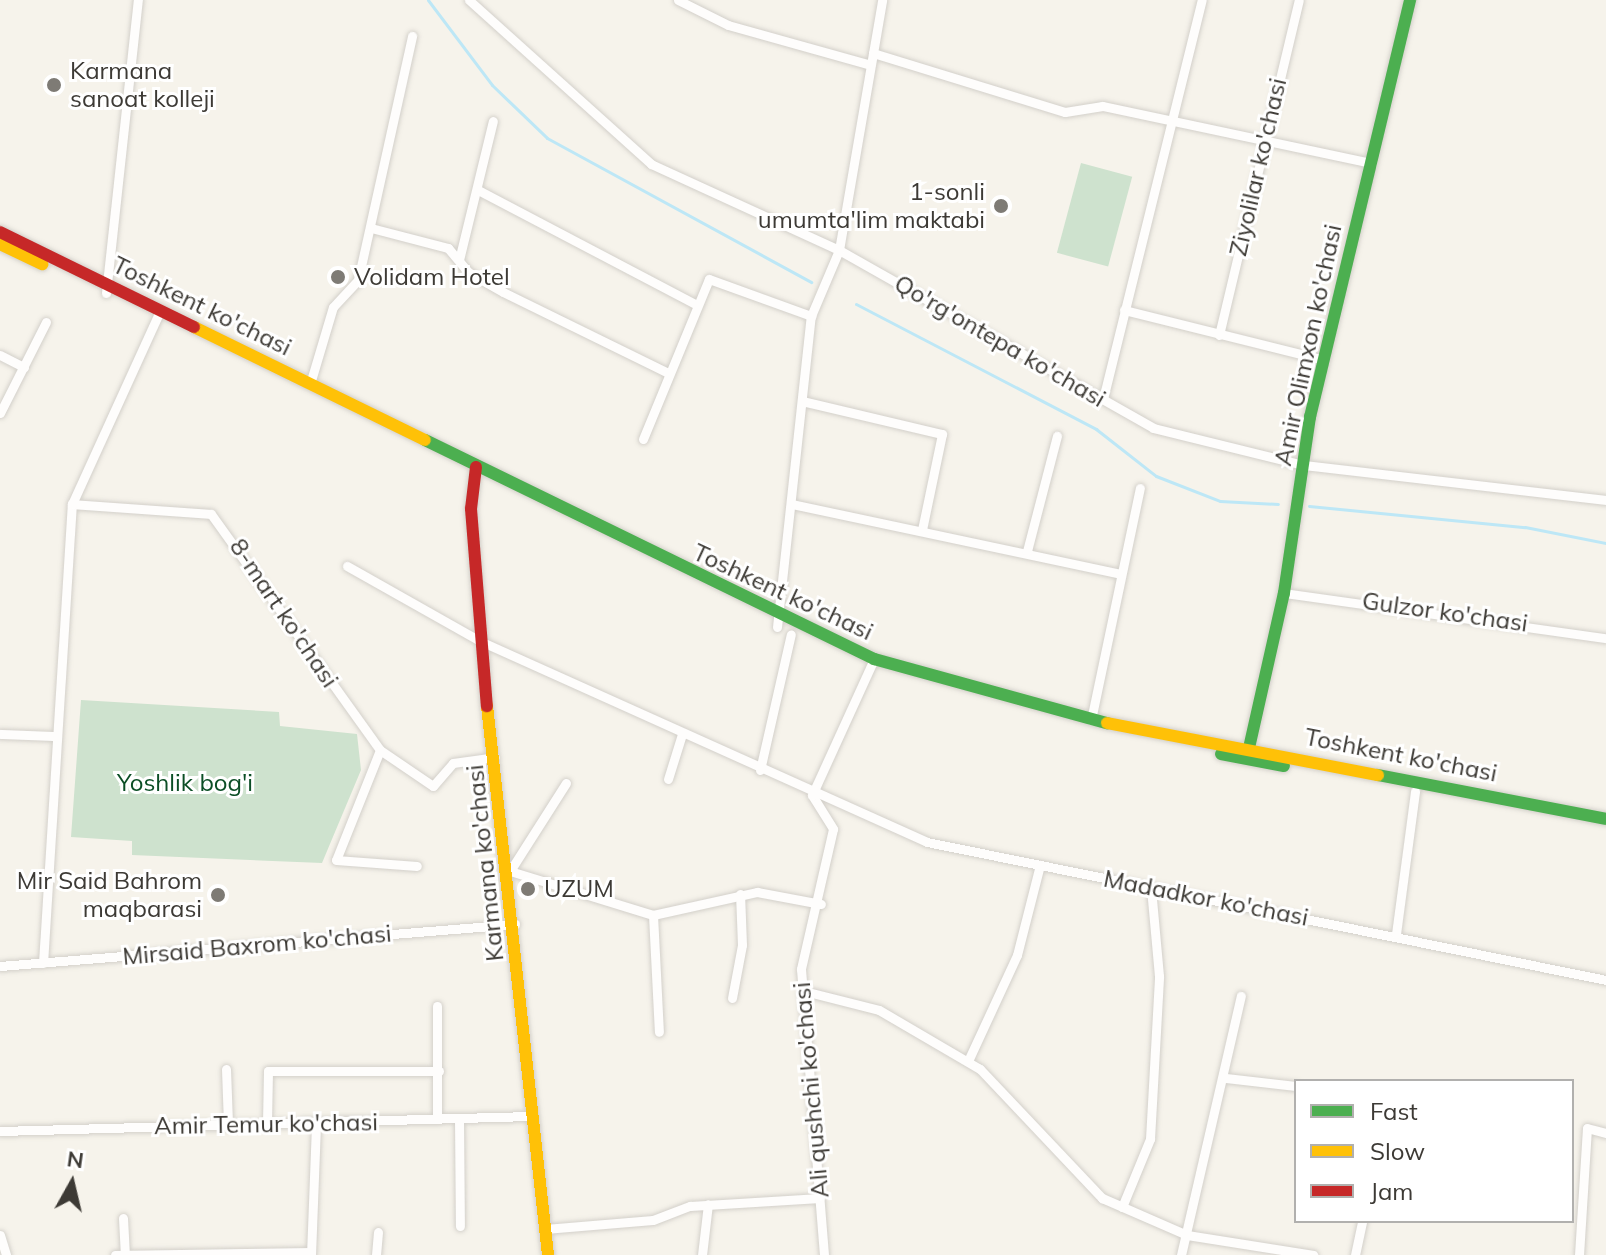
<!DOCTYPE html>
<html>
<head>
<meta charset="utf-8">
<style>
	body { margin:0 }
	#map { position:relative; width:1606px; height:1255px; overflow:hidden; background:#f6f3eb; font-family:Mulish,sans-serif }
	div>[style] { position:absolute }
	.green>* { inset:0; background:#cee2ce; transform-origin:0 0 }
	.stream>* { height:3px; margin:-1.5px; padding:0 1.5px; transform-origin:1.5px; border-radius:1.5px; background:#bde7f6 }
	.roads { filter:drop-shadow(0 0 2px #d3d0ca) drop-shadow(0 0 2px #d3d0ca) }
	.street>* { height:9px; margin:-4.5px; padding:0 4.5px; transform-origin:4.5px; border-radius:4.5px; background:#fefdfc }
	.fast>* { height:12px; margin:-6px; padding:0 6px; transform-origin:6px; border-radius:6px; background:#4caf50 }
	.slow>* { height:12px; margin:-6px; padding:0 6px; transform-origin:6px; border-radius:6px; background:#ffc107 }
	.jam>* { height:12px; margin:-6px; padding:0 6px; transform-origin:6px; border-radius:6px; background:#c62828 }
	.dots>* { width:22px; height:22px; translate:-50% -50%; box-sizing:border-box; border:4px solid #fff; border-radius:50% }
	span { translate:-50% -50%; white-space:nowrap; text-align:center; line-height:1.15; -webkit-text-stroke:6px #fff; paint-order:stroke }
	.poi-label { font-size:24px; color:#3d3a35 }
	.left { translate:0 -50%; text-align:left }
	.right { translate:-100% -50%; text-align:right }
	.street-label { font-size:24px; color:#3d3a35 }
	.park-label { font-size:24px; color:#0b4e25 }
	.legend { position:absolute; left:1294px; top:1079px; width:280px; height:144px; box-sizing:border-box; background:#fff; border:2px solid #b1b0ae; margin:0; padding:10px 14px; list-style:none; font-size:24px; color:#3d3a35 }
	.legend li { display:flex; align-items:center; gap:16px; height:40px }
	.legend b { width:40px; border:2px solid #b1b0ae }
	.north { position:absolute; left:32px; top:1143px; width:80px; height:80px; -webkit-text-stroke:6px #fff; paint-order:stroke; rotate:8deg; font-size:22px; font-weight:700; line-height:32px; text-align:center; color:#3d3a35 }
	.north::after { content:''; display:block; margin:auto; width:28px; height:36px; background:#3d3a35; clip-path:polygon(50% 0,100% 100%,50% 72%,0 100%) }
</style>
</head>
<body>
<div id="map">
	<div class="green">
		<i style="left:1081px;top:163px;width:53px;height:93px;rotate:15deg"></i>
		<i style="clip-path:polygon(81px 700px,279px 712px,280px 726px,357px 734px,361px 770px,322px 863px,132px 855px,132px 841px,71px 837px)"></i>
	</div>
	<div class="stream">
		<i style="left:428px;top:0;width:106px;rotate:53deg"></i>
		<i style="left:492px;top:85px;width:76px;rotate:43.9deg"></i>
		<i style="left:547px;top:138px;width:301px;rotate:28.6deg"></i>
		<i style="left:856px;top:304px;width:271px;rotate:27.5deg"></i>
		<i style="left:1096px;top:429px;width:76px;rotate:38.1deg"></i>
		<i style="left:1156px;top:476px;width:69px;rotate:21.3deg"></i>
		<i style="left:1220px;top:501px;width:58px;rotate:3deg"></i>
		<i style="left:1309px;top:506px;width:217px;rotate:5.6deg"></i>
		<i style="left:1525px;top:527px;width:83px;rotate:11.2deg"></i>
	</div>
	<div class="roads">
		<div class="street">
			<i style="left:469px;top:0;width:245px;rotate:42deg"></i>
			<i style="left:651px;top:164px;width:207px;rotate:24.6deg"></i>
			<i style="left:839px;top:250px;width:361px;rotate:29.5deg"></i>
			<i style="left:1153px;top:428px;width:155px;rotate:13.8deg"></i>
			<i style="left:1304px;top:465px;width:304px;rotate:6.6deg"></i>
			<i style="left:678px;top:0;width:56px;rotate:26.6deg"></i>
			<i style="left:728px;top:25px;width:148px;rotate:15.6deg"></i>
			<i style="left:873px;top:53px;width:201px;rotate:17.1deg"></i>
			<i style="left:1065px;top:112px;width:38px;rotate:-9deg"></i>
			<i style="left:1103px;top:106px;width:275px;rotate:12deg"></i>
			<i style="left:478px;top:190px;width:245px;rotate:27.7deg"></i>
			<i style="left:371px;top:228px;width:80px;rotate:14.6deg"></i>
			<i style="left:448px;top:248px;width:31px;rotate:50deg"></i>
			<i style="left:468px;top:272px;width:40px;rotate:29.7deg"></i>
			<i style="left:503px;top:292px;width:184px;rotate:26.1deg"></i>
			<i style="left:459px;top:260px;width:143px;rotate:-76.3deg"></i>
			<i style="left:106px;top:293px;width:295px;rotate:-83.8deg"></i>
			<i style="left:1124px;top:310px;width:206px;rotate:14deg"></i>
			<i style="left:1219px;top:335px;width:344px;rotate:-76.6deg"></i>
			<i style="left:0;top:355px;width:27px;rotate:27deg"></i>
			<i style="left:310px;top:384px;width:80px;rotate:-73.4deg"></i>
			<i style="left:333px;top:307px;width:37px;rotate:-47deg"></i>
			<i style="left:358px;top:280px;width:250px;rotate:-77.5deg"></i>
			<i style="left:1103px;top:399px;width:411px;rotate:-76.1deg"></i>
			<i style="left:802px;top:401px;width:144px;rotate:13.3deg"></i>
			<i style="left:942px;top:434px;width:98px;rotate:101.8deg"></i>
			<i style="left:0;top:413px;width:102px;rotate:-63.2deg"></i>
			<i style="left:643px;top:439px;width:173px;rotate:-67.6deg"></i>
			<i style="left:709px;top:279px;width:109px;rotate:19.9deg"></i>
			<i style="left:72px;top:504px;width:139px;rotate:4.1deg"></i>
			<i style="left:211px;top:514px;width:290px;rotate:54.4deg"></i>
			<i style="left:380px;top:750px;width:64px;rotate:34.2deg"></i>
			<i style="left:433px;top:786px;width:30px;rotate:-49deg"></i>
			<i style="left:453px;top:763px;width:42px;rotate:-8.1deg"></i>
			<i style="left:792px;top:504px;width:335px;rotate:12deg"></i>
			<i style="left:1027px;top:551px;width:119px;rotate:-75.4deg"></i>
			<i style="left:347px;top:566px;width:153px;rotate:29.4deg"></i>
			<i style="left:480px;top:641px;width:490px;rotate:24.2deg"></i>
			<i style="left:927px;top:842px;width:693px;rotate:11.49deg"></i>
			<i style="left:1284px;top:593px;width:325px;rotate:8deg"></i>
			<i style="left:777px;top:627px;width:313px;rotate:-83.8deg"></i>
			<i style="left:811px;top:316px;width:72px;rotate:-67deg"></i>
			<i style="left:839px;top:250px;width:254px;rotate:-80.2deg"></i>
			<i style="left:1091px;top:720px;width:237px;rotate:-78.1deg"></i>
			<i style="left:0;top:734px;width:55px;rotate:2.1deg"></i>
			<i style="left:380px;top:750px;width:118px;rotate:111.8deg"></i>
			<i style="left:336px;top:860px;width:81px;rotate:4.2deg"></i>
			<i style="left:760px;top:770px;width:139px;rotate:-77.2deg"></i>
			<i style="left:668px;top:779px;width:47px;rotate:-72.7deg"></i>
			<i style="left:566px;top:783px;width:104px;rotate:122.5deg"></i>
			<i style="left:510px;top:871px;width:150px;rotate:17.1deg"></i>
			<i style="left:653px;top:915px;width:107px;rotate:-12.5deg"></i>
			<i style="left:757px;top:892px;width:65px;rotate:10.6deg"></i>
			<i style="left:812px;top:795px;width:40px;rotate:58deg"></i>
			<i style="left:833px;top:829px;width:144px;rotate:102.9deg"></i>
			<i style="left:801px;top:969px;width:287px;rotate:85.4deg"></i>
			<i style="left:812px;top:795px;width:149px;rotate:-65.5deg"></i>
			<i style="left:653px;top:915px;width:117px;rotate:87.1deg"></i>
			<i style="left:1396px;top:934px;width:144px;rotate:-82.4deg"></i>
			<i style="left:43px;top:963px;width:460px;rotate:-86.4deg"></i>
			<i style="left:72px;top:504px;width:214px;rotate:-65.5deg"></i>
			<i style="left:0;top:966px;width:517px;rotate:-4.66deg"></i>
			<i style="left:804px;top:991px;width:77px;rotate:14.2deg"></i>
			<i style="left:879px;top:1010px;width:117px;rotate:30.3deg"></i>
			<i style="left:980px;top:1069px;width:178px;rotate:46.6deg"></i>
			<i style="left:1102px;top:1198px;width:93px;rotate:23.5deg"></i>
			<i style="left:1187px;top:1235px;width:128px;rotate:9deg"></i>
			<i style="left:732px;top:998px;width:54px;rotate:-79.3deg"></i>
			<i style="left:742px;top:945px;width:51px;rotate:-92.2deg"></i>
			<i style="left:968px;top:1061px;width:117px;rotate:-65.2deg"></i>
			<i style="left:1017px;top:955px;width:93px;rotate:-75.7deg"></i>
			<i style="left:226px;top:1069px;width:55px;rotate:87.9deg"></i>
			<i style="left:1226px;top:1078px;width:70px;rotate:6.5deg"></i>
			<i style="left:437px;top:1119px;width:113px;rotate:-90deg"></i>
			<i style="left:459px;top:1119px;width:107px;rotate:89.5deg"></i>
			<i style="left:267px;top:1123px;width:52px;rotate:-88.9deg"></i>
			<i style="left:268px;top:1071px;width:171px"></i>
			<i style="left:0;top:1131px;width:532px;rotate:-1.62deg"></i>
			<i style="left:1122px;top:1207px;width:74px;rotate:-67.6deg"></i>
			<i style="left:1150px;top:1139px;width:163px;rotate:-86.8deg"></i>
			<i style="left:1159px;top:976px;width:88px;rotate:-95.2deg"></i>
			<i style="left:123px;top:1218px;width:35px;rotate:87deg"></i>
			<i style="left:545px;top:1229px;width:108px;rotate:-4.8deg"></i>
			<i style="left:653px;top:1220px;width:40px;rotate:-21deg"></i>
			<i style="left:690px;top:1206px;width:130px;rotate:-3.5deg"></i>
			<i style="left:0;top:1235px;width:21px;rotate:73deg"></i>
			<i style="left:115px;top:1255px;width:196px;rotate:-0.9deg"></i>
			<i style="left:311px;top:1255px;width:132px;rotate:-87.8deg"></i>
			<i style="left:376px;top:1255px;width:23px;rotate:-85deg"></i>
			<i style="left:702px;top:1255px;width:51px;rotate:-83.3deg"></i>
			<i style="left:1181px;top:1255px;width:266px;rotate:-77deg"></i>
			<i style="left:1355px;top:1255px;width:35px;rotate:-78deg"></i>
			<i style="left:1579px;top:1255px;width:127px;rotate:-86.4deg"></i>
			<i style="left:1587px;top:1128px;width:20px;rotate:15deg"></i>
		</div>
		<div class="fast">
			<i style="left:425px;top:440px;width:500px;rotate:26deg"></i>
			<i style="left:874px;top:659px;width:242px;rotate:15.4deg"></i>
			<i style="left:1249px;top:748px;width:159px;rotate:-77.3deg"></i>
			<i style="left:1284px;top:593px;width:178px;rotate:-81.6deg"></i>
			<i style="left:1310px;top:417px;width:429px;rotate:-76.5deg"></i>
			<i style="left:1221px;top:754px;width:64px;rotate:10.8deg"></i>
			<i style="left:1378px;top:775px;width:232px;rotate:10.9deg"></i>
		</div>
		<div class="slow">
			<i style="left:0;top:244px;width:47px;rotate:25.5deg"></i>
			<i style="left:194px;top:327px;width:257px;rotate:26.1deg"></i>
			<i style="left:487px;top:706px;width:552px;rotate:83.66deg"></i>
			<i style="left:1107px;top:723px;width:276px;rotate:10.9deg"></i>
		</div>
		<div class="jam">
			<i style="left:0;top:232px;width:216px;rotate:26.1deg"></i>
			<i style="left:476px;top:467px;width:42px;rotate:96.8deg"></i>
			<i style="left:471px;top:509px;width:198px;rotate:85.4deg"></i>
		</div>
	</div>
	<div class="dots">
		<i style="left:54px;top:85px;background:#7e7b75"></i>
		<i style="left:1001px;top:206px;background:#7e7b75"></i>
		<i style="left:338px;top:277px;background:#7e7b75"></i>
		<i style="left:528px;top:889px;background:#7e7b75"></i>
		<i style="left:218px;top:895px;background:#7e7b75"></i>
	</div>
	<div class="poi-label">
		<span class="left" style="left:70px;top:85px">Karmana<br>sanoat kolleji</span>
		<span class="right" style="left:985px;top:206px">1-sonli<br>umumta'lim maktabi</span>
		<span class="left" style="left:354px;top:277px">Volidam Hotel</span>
		<span class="right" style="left:202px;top:895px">Mir Said Bahrom<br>maqbarasi</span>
		<span class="left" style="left:544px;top:889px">UZUM</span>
	</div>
	<div class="street-label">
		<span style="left:1258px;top:167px;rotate:-77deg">Ziyolilar ko'chasi</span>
		<span style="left:202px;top:306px;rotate:26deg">Toshkent ko'chasi</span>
		<span style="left:1000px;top:341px;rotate:30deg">Qo'rg'ontepa ko'chasi</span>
		<span style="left:1308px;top:345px;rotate:-78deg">Amir Olimxon ko'chasi</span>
		<span style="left:783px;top:592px;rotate:25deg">Toshkent ko'chasi</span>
		<span style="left:1445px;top:612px;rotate:8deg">Gulzor ko'chasi</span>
		<span style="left:284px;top:613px;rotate:56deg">8-mart ko'chasi</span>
		<span style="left:1401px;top:755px;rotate:11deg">Toshkent ko'chasi</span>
		<span style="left:485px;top:863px;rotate:-96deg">Karmana ko'chasi</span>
		<span style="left:1206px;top:898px;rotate:11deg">Madadkor ko'chasi</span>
		<span style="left:257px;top:945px;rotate:-5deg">Mirsaid Baxrom ko'chasi</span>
		<span style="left:811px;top:1090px;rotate:-95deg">Ali qushchi ko'chasi</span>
		<span style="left:266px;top:1124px;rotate:-1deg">Amir Temur ko'chasi</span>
	</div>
	<div class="park-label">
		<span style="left:185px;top:783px">Yoshlik bog'i</span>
	</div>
	<ul class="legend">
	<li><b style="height:10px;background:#4caf50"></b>Fast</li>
	<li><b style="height:10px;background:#ffc107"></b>Slow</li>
	<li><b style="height:10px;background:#c62828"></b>Jam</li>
	</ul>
	<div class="north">N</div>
</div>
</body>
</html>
